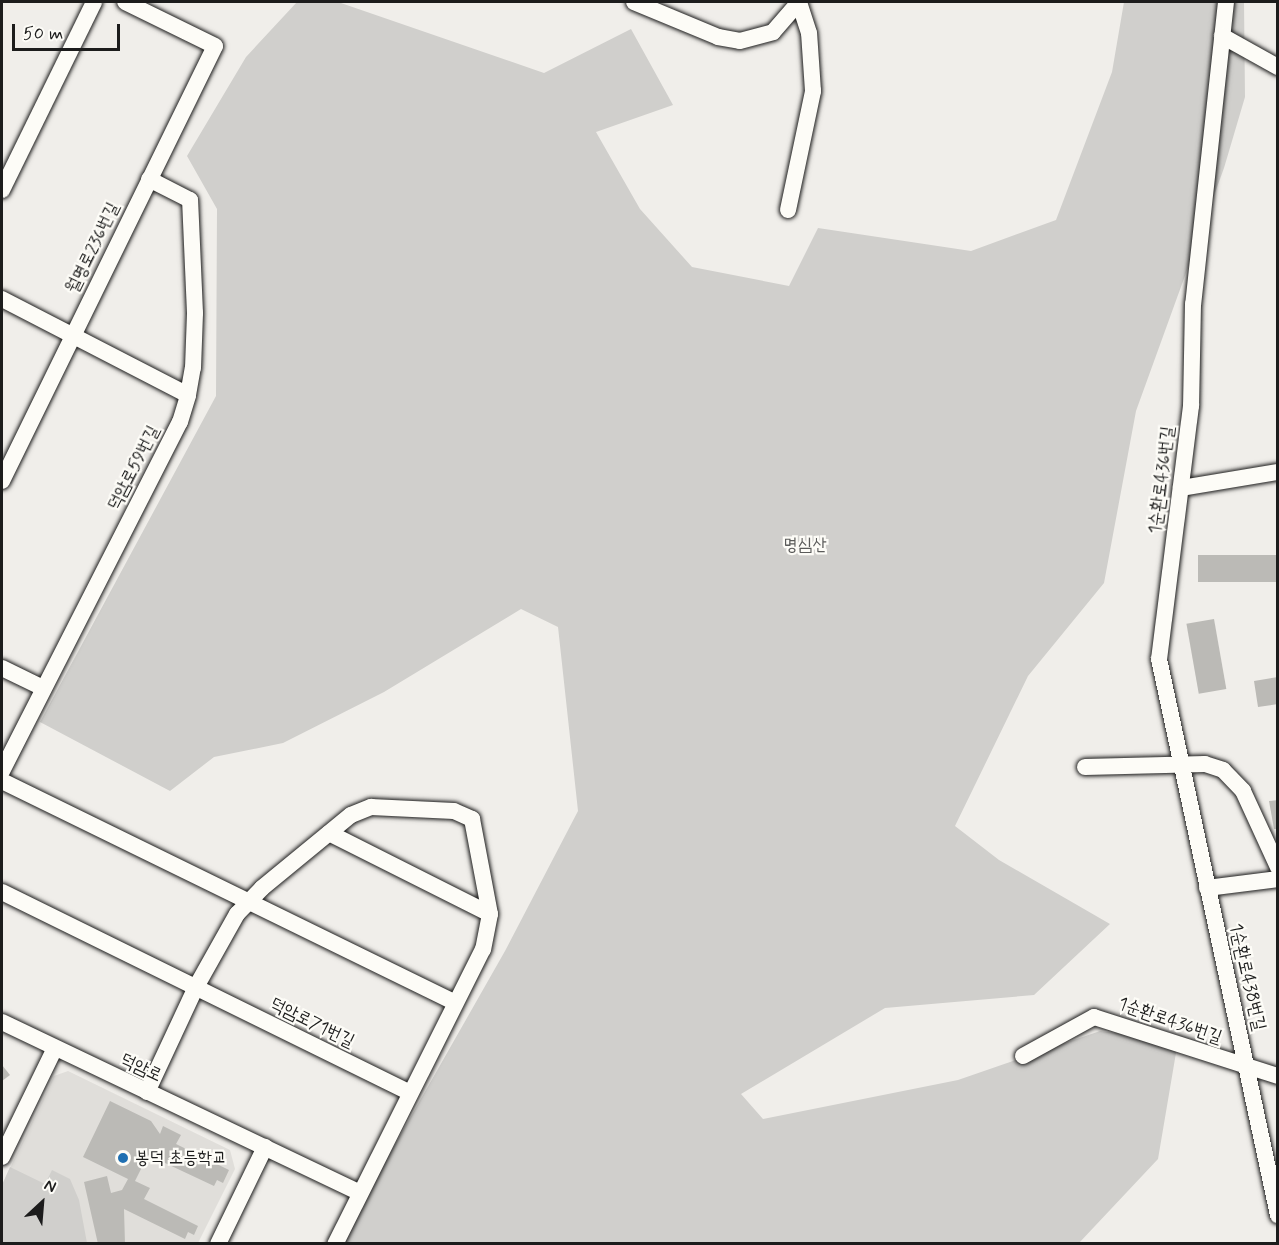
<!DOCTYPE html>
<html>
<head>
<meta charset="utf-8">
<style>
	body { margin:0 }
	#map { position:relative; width:1279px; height:1245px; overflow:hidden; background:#f0eeea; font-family:Mynerve,"Poor Story",sans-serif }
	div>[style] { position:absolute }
	.built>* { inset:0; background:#e0deda }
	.green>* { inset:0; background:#d0cfcc }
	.building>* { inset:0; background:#bbbab6; transform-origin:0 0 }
	.roads { filter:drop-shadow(0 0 2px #1c1c1c) drop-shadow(0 0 2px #1c1c1c) }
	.street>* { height:16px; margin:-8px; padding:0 8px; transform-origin:8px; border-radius:8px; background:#fdfcf7 }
	.dots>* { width:16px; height:16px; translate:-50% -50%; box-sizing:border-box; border:3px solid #fdfcf7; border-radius:50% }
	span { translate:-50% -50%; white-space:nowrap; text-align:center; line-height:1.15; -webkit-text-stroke:4.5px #fdfcf7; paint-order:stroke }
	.street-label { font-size:18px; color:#1c1c1c }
	.park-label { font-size:18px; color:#5b5b5a }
	.poi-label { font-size:18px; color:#1c1c1c }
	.left { translate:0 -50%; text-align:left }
	.frame { position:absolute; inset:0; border:3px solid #1c1c1c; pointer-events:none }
	.north { position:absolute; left:12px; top:1173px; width:60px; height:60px; -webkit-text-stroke:4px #fdfcf7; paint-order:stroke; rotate:26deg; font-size:16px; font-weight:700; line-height:24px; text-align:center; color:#1c1c1c }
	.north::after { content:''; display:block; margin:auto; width:21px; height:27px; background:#1c1c1c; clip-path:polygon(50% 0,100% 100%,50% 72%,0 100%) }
	.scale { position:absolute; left:12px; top:24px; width:108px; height:27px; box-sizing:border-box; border:3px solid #1c1c1c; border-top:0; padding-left:8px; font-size:18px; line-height:21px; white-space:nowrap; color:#1c1c1c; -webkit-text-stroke:4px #fdfcf7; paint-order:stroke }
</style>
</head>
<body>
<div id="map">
	<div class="built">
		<i style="clip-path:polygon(68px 1071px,230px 1150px,235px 1169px,198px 1243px,2px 1243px,2px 1185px,54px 1076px)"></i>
	</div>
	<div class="green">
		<i style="clip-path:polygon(297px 2px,338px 2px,544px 73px,631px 29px,673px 105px,596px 132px,640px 209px,692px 267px,789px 286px,818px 228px,971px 251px,1056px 220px,1112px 72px,1124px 2px,1244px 2px,1245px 97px,1224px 168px,1136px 411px,1104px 583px,1028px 676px,955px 826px,999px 860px,1110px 924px,1034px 995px,885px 1008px,741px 1094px,763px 1119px,958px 1080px,1100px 1031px,1178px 1041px,1158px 1159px,1079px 1243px,339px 1243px,505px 951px,578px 811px,558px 627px,521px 609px,384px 692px,283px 743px,214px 757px,170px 791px,40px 722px,216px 396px,217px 209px,187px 156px,246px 57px)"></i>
		<i style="clip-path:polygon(10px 1167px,45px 1184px,52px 1170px,70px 1179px,79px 1200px,87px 1243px,2px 1243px,2px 1185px)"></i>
	</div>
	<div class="building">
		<i style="left:1278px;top:555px;width:27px;height:80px;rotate:90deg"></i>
		<i style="left:1214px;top:619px;width:71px;height:28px;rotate:80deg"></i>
		<i style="clip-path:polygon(1278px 677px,1278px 704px,1258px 707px,1254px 681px)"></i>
		<i style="clip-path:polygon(1278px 800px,1278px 829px,1274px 829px,1269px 801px)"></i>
		<i style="clip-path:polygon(2px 1065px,10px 1075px,2px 1081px)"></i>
		<i style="clip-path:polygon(110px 1101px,151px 1121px,160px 1134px,163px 1126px,181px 1135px,176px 1144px,229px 1170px,223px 1183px,217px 1180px,214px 1186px,148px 1155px,135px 1181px,150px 1188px,144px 1199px,198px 1226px,194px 1235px,188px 1232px,185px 1239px,124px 1209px,125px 1244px,98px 1244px,84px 1182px,107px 1176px,111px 1193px,122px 1190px,128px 1179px,83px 1157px)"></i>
	</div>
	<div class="roads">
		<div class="street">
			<i style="left:634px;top:2px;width:91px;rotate:22.6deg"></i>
			<i style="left:718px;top:37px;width:22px;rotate:10deg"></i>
			<i style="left:740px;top:41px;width:34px;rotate:-15deg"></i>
			<i style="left:773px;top:32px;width:40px;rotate:-49deg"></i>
			<i style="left:1226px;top:2px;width:304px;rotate:96.2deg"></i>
			<i style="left:1193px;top:304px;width:102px;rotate:91.1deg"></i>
			<i style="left:1191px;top:406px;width:255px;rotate:97.2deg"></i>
			<i style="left:1159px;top:659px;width:569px;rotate:77.92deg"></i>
			<i style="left:1222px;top:36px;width:64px;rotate:29deg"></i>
			<i style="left:2px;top:190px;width:209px;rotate:-63.9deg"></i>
			<i style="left:788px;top:210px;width:122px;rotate:-78.1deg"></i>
			<i style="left:813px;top:91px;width:58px;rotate:-93.9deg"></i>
			<i style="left:809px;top:33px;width:32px;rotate:-108deg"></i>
			<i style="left:2px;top:299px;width:209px;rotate:27.3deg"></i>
			<i style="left:2px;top:481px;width:484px;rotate:-63.9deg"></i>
			<i style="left:215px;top:46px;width:100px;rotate:-153.9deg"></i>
			<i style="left:1181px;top:488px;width:98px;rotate:-9.4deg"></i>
			<i style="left:2px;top:668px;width:46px;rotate:26deg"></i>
			<i style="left:1085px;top:767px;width:120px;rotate:-1.4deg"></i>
			<i style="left:1205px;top:764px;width:19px;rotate:18deg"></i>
			<i style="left:1223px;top:770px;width:29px;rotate:46deg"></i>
			<i style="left:1243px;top:791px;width:84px;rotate:65.3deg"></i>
			<i style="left:2px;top:771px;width:392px;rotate:-63deg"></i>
			<i style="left:180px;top:422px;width:28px;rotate:-73deg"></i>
			<i style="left:188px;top:395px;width:27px;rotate:-80deg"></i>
			<i style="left:193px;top:368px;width:55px;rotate:-87.9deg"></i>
			<i style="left:195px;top:313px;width:113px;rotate:-92.5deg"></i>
			<i style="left:190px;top:200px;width:46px;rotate:-152.9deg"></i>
			<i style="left:2px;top:781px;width:505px;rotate:26.06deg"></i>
			<i style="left:329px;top:833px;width:180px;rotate:26.7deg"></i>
			<i style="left:1207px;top:888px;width:72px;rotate:-7.2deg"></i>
			<i style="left:2px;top:892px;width:455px;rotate:26.2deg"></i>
			<i style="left:2px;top:1022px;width:397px;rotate:25.5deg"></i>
			<i style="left:1023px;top:1056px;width:81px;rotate:-28.8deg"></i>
			<i style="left:1094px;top:1017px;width:193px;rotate:17.8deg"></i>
			<i style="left:147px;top:1092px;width:116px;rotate:-65deg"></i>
			<i style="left:196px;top:987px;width:84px;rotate:-60.7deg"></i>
			<i style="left:237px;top:914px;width:36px;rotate:-46deg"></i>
			<i style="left:262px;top:888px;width:115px;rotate:-39.4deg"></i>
			<i style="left:351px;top:815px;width:22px;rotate:-22deg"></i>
			<i style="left:371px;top:807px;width:83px;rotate:2.8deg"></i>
			<i style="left:454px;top:811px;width:20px;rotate:24deg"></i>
			<i style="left:472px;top:819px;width:97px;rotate:79.3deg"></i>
			<i style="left:490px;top:914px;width:36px;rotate:101deg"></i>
			<i style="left:483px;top:949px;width:330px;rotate:116.6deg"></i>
			<i style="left:2px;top:1157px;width:121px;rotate:-64.1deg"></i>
			<i style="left:218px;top:1244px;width:108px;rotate:-64.1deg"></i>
		</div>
	</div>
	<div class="dots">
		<i style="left:123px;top:1158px;background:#1f6fb2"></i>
	</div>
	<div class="street-label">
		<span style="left:93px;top:248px;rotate:-64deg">월명로236번길</span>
		<span style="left:134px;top:468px;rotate:-63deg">덕암로59번길</span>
		<span style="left:1162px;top:480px;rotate:-83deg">1순환로436번길</span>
		<span style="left:1247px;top:977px;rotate:77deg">1순환로438번길</span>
		<span style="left:1170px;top:1021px;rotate:19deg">1순환로436번길</span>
		<span style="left:312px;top:1023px;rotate:26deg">덕암로71번길</span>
		<span style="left:141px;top:1068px;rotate:25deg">덕암로</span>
	</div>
	<div class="park-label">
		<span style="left:805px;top:545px">명심산</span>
	</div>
	<div class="poi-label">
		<span class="left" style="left:135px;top:1158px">봉덕 초등학교</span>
	</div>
	<div class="frame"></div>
	<div class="north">N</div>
	<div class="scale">50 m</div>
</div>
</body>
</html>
